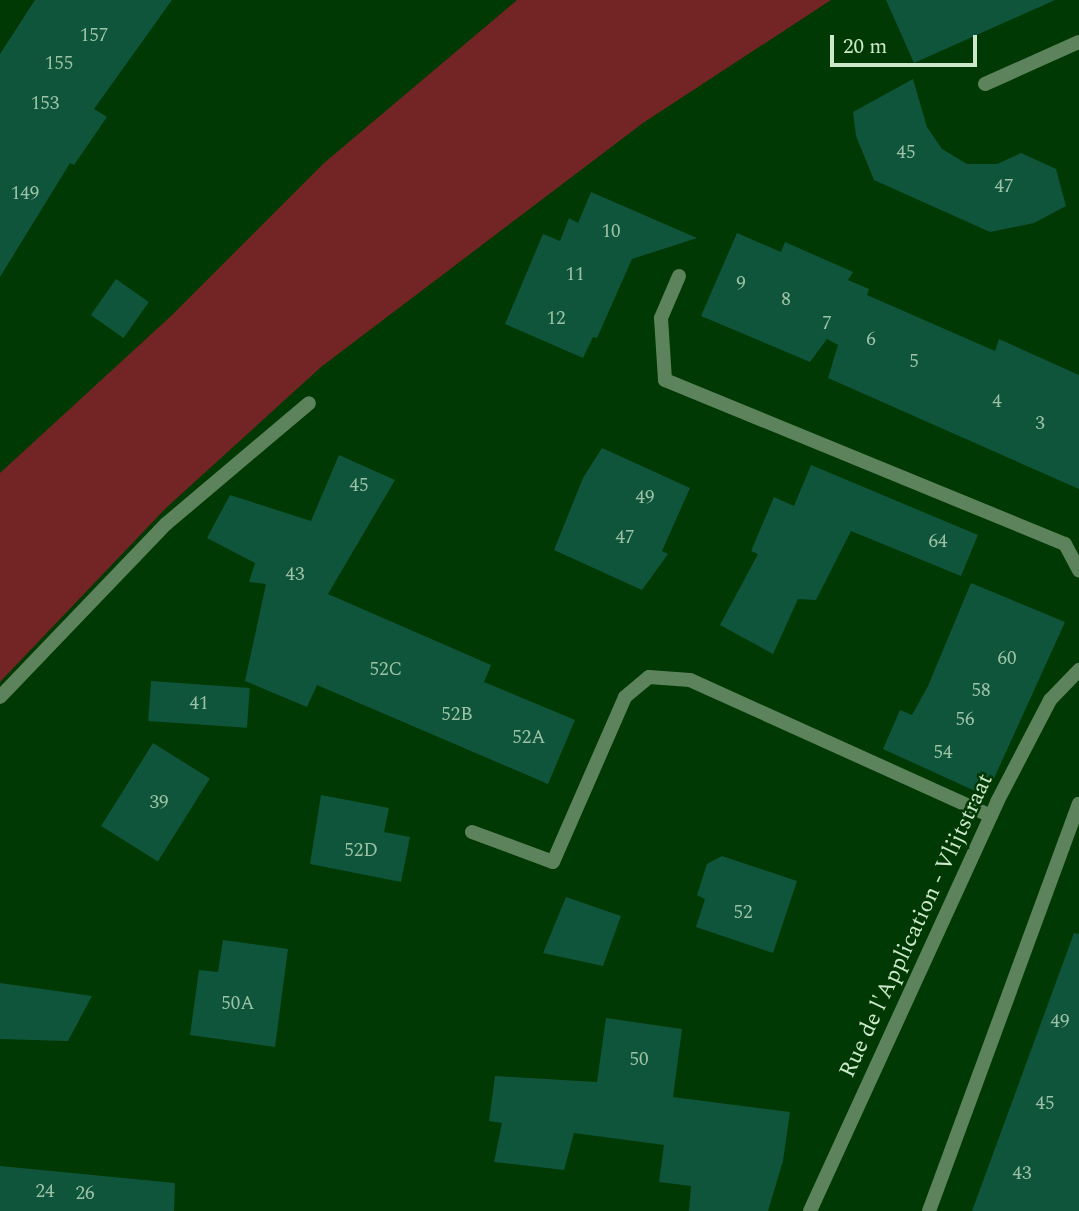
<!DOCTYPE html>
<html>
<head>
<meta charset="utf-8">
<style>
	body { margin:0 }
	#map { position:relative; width:1079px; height:1211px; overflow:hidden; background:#003904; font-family:Spectral,serif }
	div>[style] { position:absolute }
	.green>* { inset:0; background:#732425 }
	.building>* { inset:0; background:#0f553c; transform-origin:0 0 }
	.lane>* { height:14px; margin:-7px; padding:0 7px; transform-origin:7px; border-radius:7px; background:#5c835b }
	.street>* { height:14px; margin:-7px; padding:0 7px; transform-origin:7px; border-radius:7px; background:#5c835b }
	span { translate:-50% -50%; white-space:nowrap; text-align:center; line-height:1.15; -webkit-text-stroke:5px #003904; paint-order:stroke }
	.number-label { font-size:19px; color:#9dc3a6 }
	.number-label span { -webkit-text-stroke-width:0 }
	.street-label { font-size:23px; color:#cce8ca }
	.scale { position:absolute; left:830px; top:35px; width:147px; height:32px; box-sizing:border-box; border:4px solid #cce8ca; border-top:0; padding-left:9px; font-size:21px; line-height:24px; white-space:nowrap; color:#cce8ca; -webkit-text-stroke:5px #003904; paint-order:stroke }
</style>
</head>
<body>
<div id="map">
	<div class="green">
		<i style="clip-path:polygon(517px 0,831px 0,643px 123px,321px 367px,166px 508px,0 682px,0 473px,171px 316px,324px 163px)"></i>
	</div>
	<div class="building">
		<i style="clip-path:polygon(35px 0,172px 0,94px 109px,107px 117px,74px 165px,70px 163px,0 277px,0 54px)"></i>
		<i style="clip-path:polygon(886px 0,1055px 0,914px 63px)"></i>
		<i style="clip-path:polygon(913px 79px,927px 127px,942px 149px,967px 164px,997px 164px,1021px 153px,1056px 169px,1066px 206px,1034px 223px,990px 232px,874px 180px,856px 136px,853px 112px)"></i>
		<i style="clip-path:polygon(591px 192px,697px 238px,632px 259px,597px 338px,593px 337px,583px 358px,505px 324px,543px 234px,560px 241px,569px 218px,578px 223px)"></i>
		<i style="clip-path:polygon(737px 233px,781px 252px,785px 242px,853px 272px,848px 280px,869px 289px,867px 295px,995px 351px,999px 339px,1079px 375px,1079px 489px,828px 378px,838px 345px,827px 339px,810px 362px,701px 316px)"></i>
		<i style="left:116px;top:279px;width:40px;height:44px;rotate:35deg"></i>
		<i style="clip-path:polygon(602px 448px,690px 488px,662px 551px,668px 554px,642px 590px,554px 550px,583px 478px)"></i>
		<i style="clip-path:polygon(339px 455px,395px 480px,328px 594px,491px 665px,484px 682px,575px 720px,548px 784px,317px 685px,307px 707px,245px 681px,266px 584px,249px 582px,255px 563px,207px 538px,230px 495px,311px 521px)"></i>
		<i style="clip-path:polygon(811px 465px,978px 535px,961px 576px,851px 531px,816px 600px,798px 599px,773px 654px,720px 625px,758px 554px,751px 551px,774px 497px,794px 506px)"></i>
		<i style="clip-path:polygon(971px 583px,1065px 622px,986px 796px,883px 749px,900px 710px,912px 715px,928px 686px)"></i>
		<i style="left:151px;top:681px;width:99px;height:40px;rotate:4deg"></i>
		<i style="left:153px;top:743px;width:67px;height:98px;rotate:32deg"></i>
		<i style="clip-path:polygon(321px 795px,389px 808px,384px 832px,410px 837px,401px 882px,310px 864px)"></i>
		<i style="clip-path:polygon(722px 856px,797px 881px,773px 953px,696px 927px,705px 899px,697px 895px,707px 864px)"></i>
		<i style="clip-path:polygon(566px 897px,621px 916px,603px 966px,543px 953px)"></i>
		<i style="clip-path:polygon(1074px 933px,1079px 934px,1079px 1211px,972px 1211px)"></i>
		<i style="clip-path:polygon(223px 940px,288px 949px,275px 1047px,190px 1035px,199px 970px,218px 972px)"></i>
		<i style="clip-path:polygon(0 983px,92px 996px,68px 1041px,0 1039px)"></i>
		<i style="clip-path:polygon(606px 1018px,682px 1029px,673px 1097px,790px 1112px,783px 1161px,768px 1211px,689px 1211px,691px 1186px,659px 1182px,664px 1145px,574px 1133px,564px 1170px,494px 1162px,502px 1123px,489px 1121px,495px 1076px,597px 1082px)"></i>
		<i style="clip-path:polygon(0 1166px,175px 1183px,174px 1211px,0 1211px)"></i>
	</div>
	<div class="lane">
		<i style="left:472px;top:832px;width:86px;rotate:20.3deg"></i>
		<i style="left:553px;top:862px;width:180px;rotate:-66.4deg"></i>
		<i style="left:625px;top:697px;width:31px;rotate:-40deg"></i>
		<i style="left:649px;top:677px;width:41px;rotate:4.2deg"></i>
		<i style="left:690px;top:680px;width:330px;rotate:24.3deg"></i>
	</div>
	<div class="street">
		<i style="left:985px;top:84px;width:103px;rotate:-24.1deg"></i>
		<i style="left:679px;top:276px;width:46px;rotate:113.2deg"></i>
		<i style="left:661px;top:318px;width:62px;rotate:86.3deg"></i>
		<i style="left:665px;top:380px;width:432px;rotate:22.3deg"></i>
		<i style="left:1065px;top:544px;width:30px;rotate:62deg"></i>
		<i style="left:0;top:697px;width:240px;rotate:-46.2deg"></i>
		<i style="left:166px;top:524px;width:187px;rotate:-40.2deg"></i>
		<i style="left:810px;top:1211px;width:450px;rotate:-65.4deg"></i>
		<i style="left:997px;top:802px;width:115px;rotate:-62.5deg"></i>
		<i style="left:1050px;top:700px;width:42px;rotate:-46deg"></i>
		<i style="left:929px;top:1211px;width:434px;rotate:-69.8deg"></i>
	</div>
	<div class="number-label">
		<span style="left:94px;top:36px">157</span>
		<span style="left:59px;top:64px">155</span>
		<span style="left:45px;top:104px">153</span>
		<span style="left:906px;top:153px">45</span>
		<span style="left:1004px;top:187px">47</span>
		<span style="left:25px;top:194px">149</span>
		<span style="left:611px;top:232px">10</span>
		<span style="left:575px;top:275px">11</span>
		<span style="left:741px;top:284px">9</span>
		<span style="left:786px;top:300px">8</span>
		<span style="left:556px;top:319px">12</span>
		<span style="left:827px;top:324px">7</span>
		<span style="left:871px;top:340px">6</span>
		<span style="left:914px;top:362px">5</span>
		<span style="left:997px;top:402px">4</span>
		<span style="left:1040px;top:424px">3</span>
		<span style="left:359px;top:486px">45</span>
		<span style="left:645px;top:498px">49</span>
		<span style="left:625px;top:538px">47</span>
		<span style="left:938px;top:542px">64</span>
		<span style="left:295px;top:575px">43</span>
		<span style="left:1007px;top:659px">60</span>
		<span style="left:386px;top:670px">52C</span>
		<span style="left:981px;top:691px">58</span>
		<span style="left:199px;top:704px">41</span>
		<span style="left:457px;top:715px">52B</span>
		<span style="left:965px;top:720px">56</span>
		<span style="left:529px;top:738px">52A</span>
		<span style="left:943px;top:753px">54</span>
		<span style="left:159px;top:803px">39</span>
		<span style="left:361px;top:851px">52D</span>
		<span style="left:743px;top:913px">52</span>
		<span style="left:238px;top:1004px">50A</span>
		<span style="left:1060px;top:1022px">49</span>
		<span style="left:639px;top:1060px">50</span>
		<span style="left:1045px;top:1104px">45</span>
		<span style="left:1022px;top:1174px">43</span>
		<span style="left:45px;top:1192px">24</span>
		<span style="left:85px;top:1194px">26</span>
	</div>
	<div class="street-label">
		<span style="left:917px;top:926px;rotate:-65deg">Rue de l'Application - Vlijtstraat</span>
	</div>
	<div class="scale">20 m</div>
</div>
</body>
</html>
